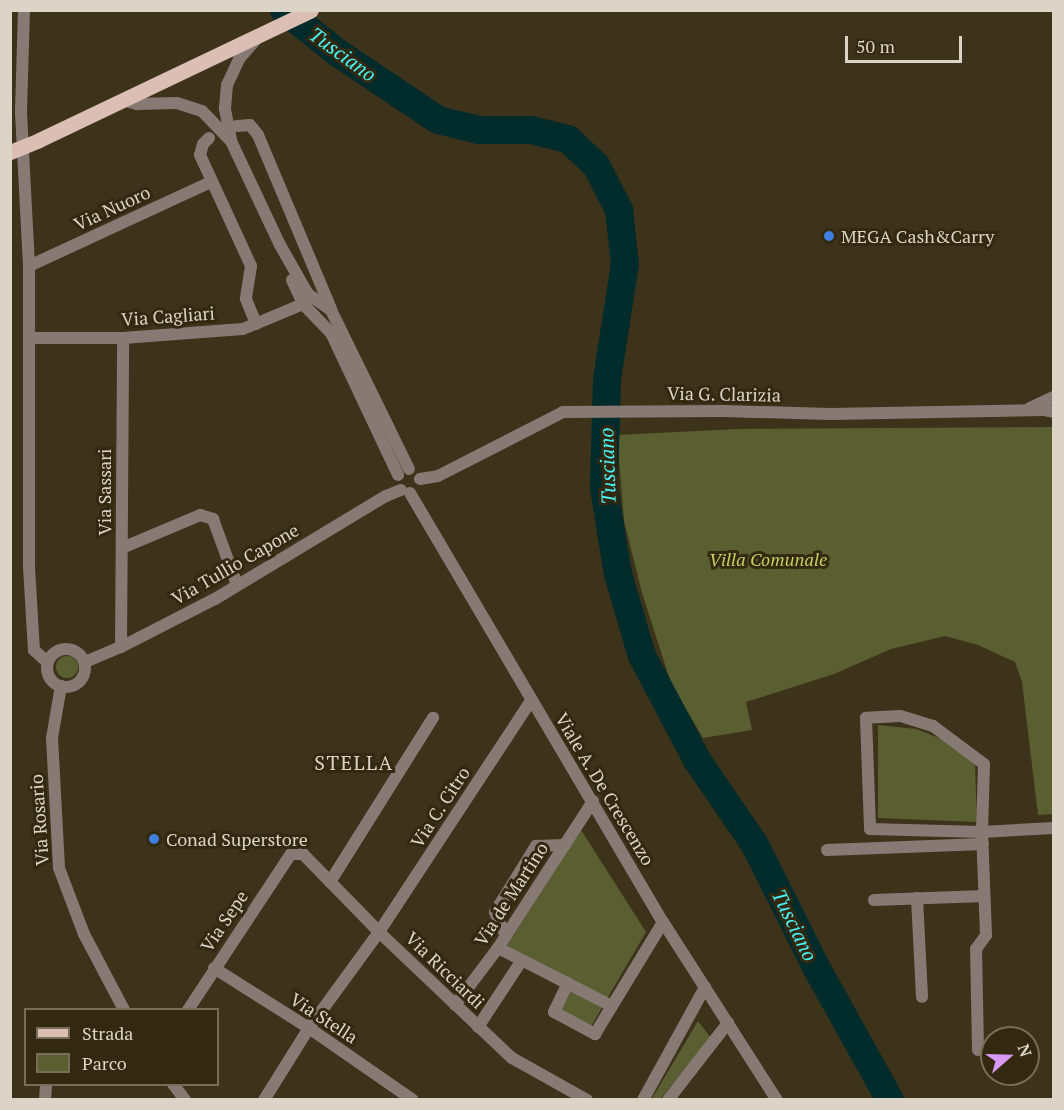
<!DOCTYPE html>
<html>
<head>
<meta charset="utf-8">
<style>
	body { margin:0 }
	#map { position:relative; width:1064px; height:1110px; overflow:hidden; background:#3d321a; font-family:"PT Serif",serif }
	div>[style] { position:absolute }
	.green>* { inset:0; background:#5a5f31 }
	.round { border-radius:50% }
	.river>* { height:28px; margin:-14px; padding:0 14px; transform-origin:14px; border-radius:14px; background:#022b2c }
	.street>* { height:12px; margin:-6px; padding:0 6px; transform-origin:6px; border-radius:6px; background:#877a75 }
	.street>.ring { margin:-6px; padding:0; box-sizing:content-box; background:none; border:12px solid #877a75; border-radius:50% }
	.primary>* { height:15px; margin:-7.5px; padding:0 7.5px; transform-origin:7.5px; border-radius:7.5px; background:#dbbfb5 }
	.primary-bridge>* { height:15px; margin:-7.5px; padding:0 7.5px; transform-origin:7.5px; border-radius:7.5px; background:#dbbfb5 }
	.dots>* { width:16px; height:16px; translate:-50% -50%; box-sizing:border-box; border:3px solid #332810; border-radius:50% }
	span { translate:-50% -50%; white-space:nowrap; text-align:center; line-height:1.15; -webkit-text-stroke:6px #332810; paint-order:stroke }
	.street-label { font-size:18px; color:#dcd5c7 }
	.poi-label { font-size:18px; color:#dcd5c7 }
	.left { translate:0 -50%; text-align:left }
	.park-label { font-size:18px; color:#c4d061; font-style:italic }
	.water-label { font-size:20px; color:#46f5fa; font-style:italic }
	.neighbourhood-label { font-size:20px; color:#dcd5c7; letter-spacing:1.5px }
	.frame { position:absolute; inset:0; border:12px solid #dcd5c7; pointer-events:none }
	.legend { position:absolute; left:24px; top:1008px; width:195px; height:78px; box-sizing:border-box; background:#332810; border:2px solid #776d59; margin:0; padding:8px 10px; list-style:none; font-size:18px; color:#dcd5c7 }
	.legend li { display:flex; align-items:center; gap:12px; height:30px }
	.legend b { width:30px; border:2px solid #776d59 }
	.north { position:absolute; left:980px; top:1026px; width:60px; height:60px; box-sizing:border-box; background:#332810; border:2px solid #776d59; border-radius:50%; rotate:70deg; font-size:16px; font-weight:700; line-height:24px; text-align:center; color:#dcd5c7 }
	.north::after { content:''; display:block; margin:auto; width:21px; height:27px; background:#d99af7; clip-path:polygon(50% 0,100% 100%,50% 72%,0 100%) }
	.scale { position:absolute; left:845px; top:36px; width:117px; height:27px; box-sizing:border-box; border:3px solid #dcd5c7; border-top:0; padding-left:8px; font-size:18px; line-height:21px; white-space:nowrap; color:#dcd5c7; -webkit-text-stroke:4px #332810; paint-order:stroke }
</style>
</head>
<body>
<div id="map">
	<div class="green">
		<i style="clip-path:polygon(1053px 427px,1053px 814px,1038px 815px,1022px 682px,1015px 662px,978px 645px,945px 636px,891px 649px,834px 674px,746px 702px,752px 730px,703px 738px,671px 683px,642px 593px,624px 521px,617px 435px,738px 429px)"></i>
		<i class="round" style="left:56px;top:656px;width:22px;height:22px"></i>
		<i style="clip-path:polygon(878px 725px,916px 729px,944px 740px,975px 765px,977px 822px,878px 818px)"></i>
		<i style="clip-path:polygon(581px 830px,646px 932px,586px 1035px,548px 1014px,561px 987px,501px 955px)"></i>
		<i style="clip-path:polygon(698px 1021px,711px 1038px,660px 1099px,651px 1100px)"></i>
	</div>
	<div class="river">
		<i style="left:284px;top:10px;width:69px;rotate:38.5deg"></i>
		<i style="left:338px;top:53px;width:120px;rotate:33.8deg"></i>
		<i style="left:438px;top:120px;width:42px;rotate:13.7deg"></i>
		<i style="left:479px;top:130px;width:52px"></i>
		<i style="left:531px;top:130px;width:38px;rotate:14deg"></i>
		<i style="left:568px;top:139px;width:38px;rotate:43deg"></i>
		<i style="left:596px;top:165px;width:51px;rotate:62.9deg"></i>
		<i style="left:619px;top:210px;width:54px;rotate:83.7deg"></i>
		<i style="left:625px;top:264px;width:116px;rotate:98.9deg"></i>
		<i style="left:607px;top:379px;width:109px;rotate:91.6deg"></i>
		<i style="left:604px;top:488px;width:87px;rotate:80.8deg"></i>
		<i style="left:618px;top:574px;width:85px;rotate:73.7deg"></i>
		<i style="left:642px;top:656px;width:118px;rotate:62.1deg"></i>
		<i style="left:697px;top:760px;width:103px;rotate:55.7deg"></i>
		<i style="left:755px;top:845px;width:136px;rotate:63.4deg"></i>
		<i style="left:816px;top:967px;width:152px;rotate:60.9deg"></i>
	</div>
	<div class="street">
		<i style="left:24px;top:10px;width:103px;rotate:91.7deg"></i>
		<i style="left:21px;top:113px;width:153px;rotate:87deg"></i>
		<i style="left:29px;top:266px;width:301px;rotate:90deg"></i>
		<i style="left:29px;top:567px;width:83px;rotate:86.6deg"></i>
		<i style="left:34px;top:650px;width:19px;rotate:43deg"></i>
		<i style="left:123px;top:100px;width:15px;rotate:16deg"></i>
		<i style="left:137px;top:104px;width:40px;rotate:-1.4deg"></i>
		<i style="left:177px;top:103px;width:26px;rotate:18deg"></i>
		<i style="left:202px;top:111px;width:42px;rotate:46deg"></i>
		<i style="left:231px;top:141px;width:115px;rotate:64.8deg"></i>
		<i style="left:280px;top:245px;width:56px;rotate:60.3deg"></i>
		<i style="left:308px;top:294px;width:28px;rotate:35deg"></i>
		<i style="left:331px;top:310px;width:177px;rotate:63.9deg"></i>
		<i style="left:237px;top:126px;width:13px;rotate:-4deg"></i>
		<i style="left:250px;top:125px;width:13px;rotate:51deg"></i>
		<i style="left:258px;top:135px;width:189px;rotate:67.2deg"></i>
		<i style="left:209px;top:138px;width:8px;rotate:135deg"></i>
		<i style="left:203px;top:144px;width:11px;rotate:105deg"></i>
		<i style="left:200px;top:155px;width:122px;rotate:65.3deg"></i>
		<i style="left:251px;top:266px;width:33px;rotate:99deg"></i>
		<i style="left:246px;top:299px;width:27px;rotate:68deg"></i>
		<i style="left:231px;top:140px;width:33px;rotate:-101deg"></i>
		<i style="left:225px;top:108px;width:23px;rotate:-85deg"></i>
		<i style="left:227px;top:85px;width:29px;rotate:-65deg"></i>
		<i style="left:239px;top:59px;width:28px;rotate:-49deg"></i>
		<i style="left:29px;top:266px;width:200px;rotate:-24.8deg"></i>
		<i style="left:292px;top:280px;width:26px;rotate:65deg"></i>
		<i style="left:303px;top:304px;width:40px;rotate:46deg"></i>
		<i style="left:331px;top:333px;width:157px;rotate:64.7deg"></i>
		<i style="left:30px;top:338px;width:93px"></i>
		<i style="left:123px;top:338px;width:120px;rotate:-4.3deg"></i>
		<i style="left:243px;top:329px;width:65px;rotate:-22.6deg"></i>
		<i style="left:1030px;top:408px;width:26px;rotate:-25deg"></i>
		<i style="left:420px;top:479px;width:18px;rotate:-9deg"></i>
		<i style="left:438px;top:476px;width:140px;rotate:-27.1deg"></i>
		<i style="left:563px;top:412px;width:160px;rotate:-0.4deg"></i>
		<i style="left:723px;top:411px;width:108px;rotate:1.6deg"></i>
		<i style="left:831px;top:414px;width:213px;rotate:-1.1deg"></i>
		<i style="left:1044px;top:410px;width:10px;rotate:11deg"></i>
		<i style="left:410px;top:493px;width:498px;rotate:59.5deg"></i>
		<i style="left:663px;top:922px;width:211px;rotate:57.4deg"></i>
		<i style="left:122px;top:548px;width:85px;rotate:-22.9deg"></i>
		<i style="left:200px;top:515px;width:14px;rotate:17deg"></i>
		<i style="left:213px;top:519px;width:70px;rotate:70deg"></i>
		<i style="left:121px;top:647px;width:309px;rotate:-89.6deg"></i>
		<i class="ring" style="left:47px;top:649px;width:26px;height:26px"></i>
		<i style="left:85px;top:662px;width:39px;rotate:-23deg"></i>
		<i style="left:121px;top:647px;width:106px;rotate:-27.1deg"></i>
		<i style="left:215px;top:599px;width:200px;rotate:-31.1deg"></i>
		<i style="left:386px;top:496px;width:16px;rotate:-22deg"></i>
		<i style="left:61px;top:686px;width:53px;rotate:99.8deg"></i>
		<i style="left:52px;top:738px;width:130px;rotate:86.9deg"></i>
		<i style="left:59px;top:868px;width:71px;rotate:69.3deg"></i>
		<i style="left:84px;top:934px;width:86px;rotate:62.2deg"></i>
		<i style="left:827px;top:850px;width:156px;rotate:-2.2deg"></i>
		<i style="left:330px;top:882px;width:194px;rotate:-57.9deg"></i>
		<i style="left:917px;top:898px;width:99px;rotate:87.1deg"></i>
		<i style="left:874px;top:900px;width:110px;rotate:-2.1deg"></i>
		<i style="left:506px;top:936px;width:26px;rotate:-115deg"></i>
		<i style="left:495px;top:912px;width:78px;rotate:-58.2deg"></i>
		<i style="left:536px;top:846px;width:29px;rotate:-2deg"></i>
		<i style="left:498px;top:948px;width:128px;rotate:27deg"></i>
		<i style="left:214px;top:968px;width:112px;rotate:32.3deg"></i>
		<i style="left:309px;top:1028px;width:126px;rotate:34.7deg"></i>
		<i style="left:568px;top:983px;width:32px;rotate:116deg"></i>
		<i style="left:554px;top:1012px;width:47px;rotate:28.2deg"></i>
		<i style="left:595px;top:1034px;width:131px;rotate:-58.7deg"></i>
		<i style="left:455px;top:1005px;width:71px;rotate:-53deg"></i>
		<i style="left:498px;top:948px;width:175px;rotate:-57.1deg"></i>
		<i style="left:188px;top:1010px;width:187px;rotate:-56.6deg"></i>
		<i style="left:291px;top:854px;width:12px"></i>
		<i style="left:303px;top:854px;width:109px;rotate:45.7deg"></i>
		<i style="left:379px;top:932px;width:183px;rotate:43.5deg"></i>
		<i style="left:512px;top:1058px;width:86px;rotate:29.2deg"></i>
		<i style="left:478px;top:1027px;width:80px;rotate:-56.7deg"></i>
		<i style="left:978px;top:1050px;width:101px;rotate:-91.1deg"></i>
		<i style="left:976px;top:949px;width:17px;rotate:-54deg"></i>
		<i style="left:986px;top:935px;width:103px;rotate:-92.2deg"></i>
		<i style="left:982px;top:832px;width:68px;rotate:-88.3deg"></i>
		<i style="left:984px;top:764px;width:64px;rotate:-143.3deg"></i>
		<i style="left:933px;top:726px;width:34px;rotate:-163deg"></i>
		<i style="left:900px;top:716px;width:34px;rotate:177deg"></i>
		<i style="left:866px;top:718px;width:111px;rotate:87.9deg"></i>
		<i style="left:870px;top:829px;width:112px;rotate:1.5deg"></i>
		<i style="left:982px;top:832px;width:72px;rotate:-3.2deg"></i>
		<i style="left:173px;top:1084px;width:20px;rotate:53deg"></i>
		<i style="left:45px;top:1100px;width:15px;rotate:-86deg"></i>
		<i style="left:264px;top:1100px;width:85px;rotate:-58deg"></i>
		<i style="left:309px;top:1028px;width:119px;rotate:-53.9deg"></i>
		<i style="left:379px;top:932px;width:277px;rotate:-56.7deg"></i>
		<i style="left:643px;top:1100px;width:129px;rotate:-61.2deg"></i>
		<i style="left:668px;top:1100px;width:98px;rotate:-52.1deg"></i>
	</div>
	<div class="primary">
		<i style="left:39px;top:140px;width:301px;rotate:-25.5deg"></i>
	</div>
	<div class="primary-bridge">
		<i style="left:10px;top:152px;width:31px;rotate:-22deg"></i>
	</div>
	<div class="dots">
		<i style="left:829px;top:236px;background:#3f7fe0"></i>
		<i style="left:154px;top:839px;background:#3f7fe0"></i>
	</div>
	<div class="street-label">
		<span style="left:112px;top:208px;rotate:-25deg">Via Nuoro</span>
		<span style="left:168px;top:316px;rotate:-4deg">Via Cagliari</span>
		<span style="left:724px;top:394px;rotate:1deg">Via G. Clarizia</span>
		<span style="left:104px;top:492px;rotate:-90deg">Via Sassari</span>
		<span style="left:235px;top:564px;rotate:-30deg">Via Tullio Capone</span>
		<span style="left:605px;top:789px;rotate:59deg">Viale A. De Crescenzo</span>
		<span style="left:440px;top:807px;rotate:-57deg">Via C. Citro</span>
		<span style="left:39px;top:820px;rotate:-94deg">Via Rosario</span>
		<span style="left:511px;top:894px;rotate:-57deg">Via de Martino</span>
		<span style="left:224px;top:921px;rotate:-56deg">Via Sepe</span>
		<span style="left:445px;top:970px;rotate:44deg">Via Ricciardi</span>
		<span style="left:324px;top:1018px;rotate:33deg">Via Stella</span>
	</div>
	<div class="poi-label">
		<span class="left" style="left:841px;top:236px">MEGA Cash&amp;Carry</span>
		<span class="left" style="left:166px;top:839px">Conad Superstore</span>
	</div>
	<div class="park-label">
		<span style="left:768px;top:559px">Villa Comunale</span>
	</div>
	<div class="water-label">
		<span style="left:343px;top:54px;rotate:36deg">Tusciano</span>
		<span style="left:607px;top:466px;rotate:-92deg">Tusciano</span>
		<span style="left:795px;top:925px;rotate:64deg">Tusciano</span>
	</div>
	<div class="neighbourhood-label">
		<span style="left:354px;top:762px">STELLA</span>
	</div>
	<div class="frame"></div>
	<ul class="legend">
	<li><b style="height:8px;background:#dbbfb5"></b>Strada</li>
	<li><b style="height:16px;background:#5a5f31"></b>Parco</li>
	</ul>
	<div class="north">N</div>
	<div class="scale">50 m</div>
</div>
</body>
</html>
